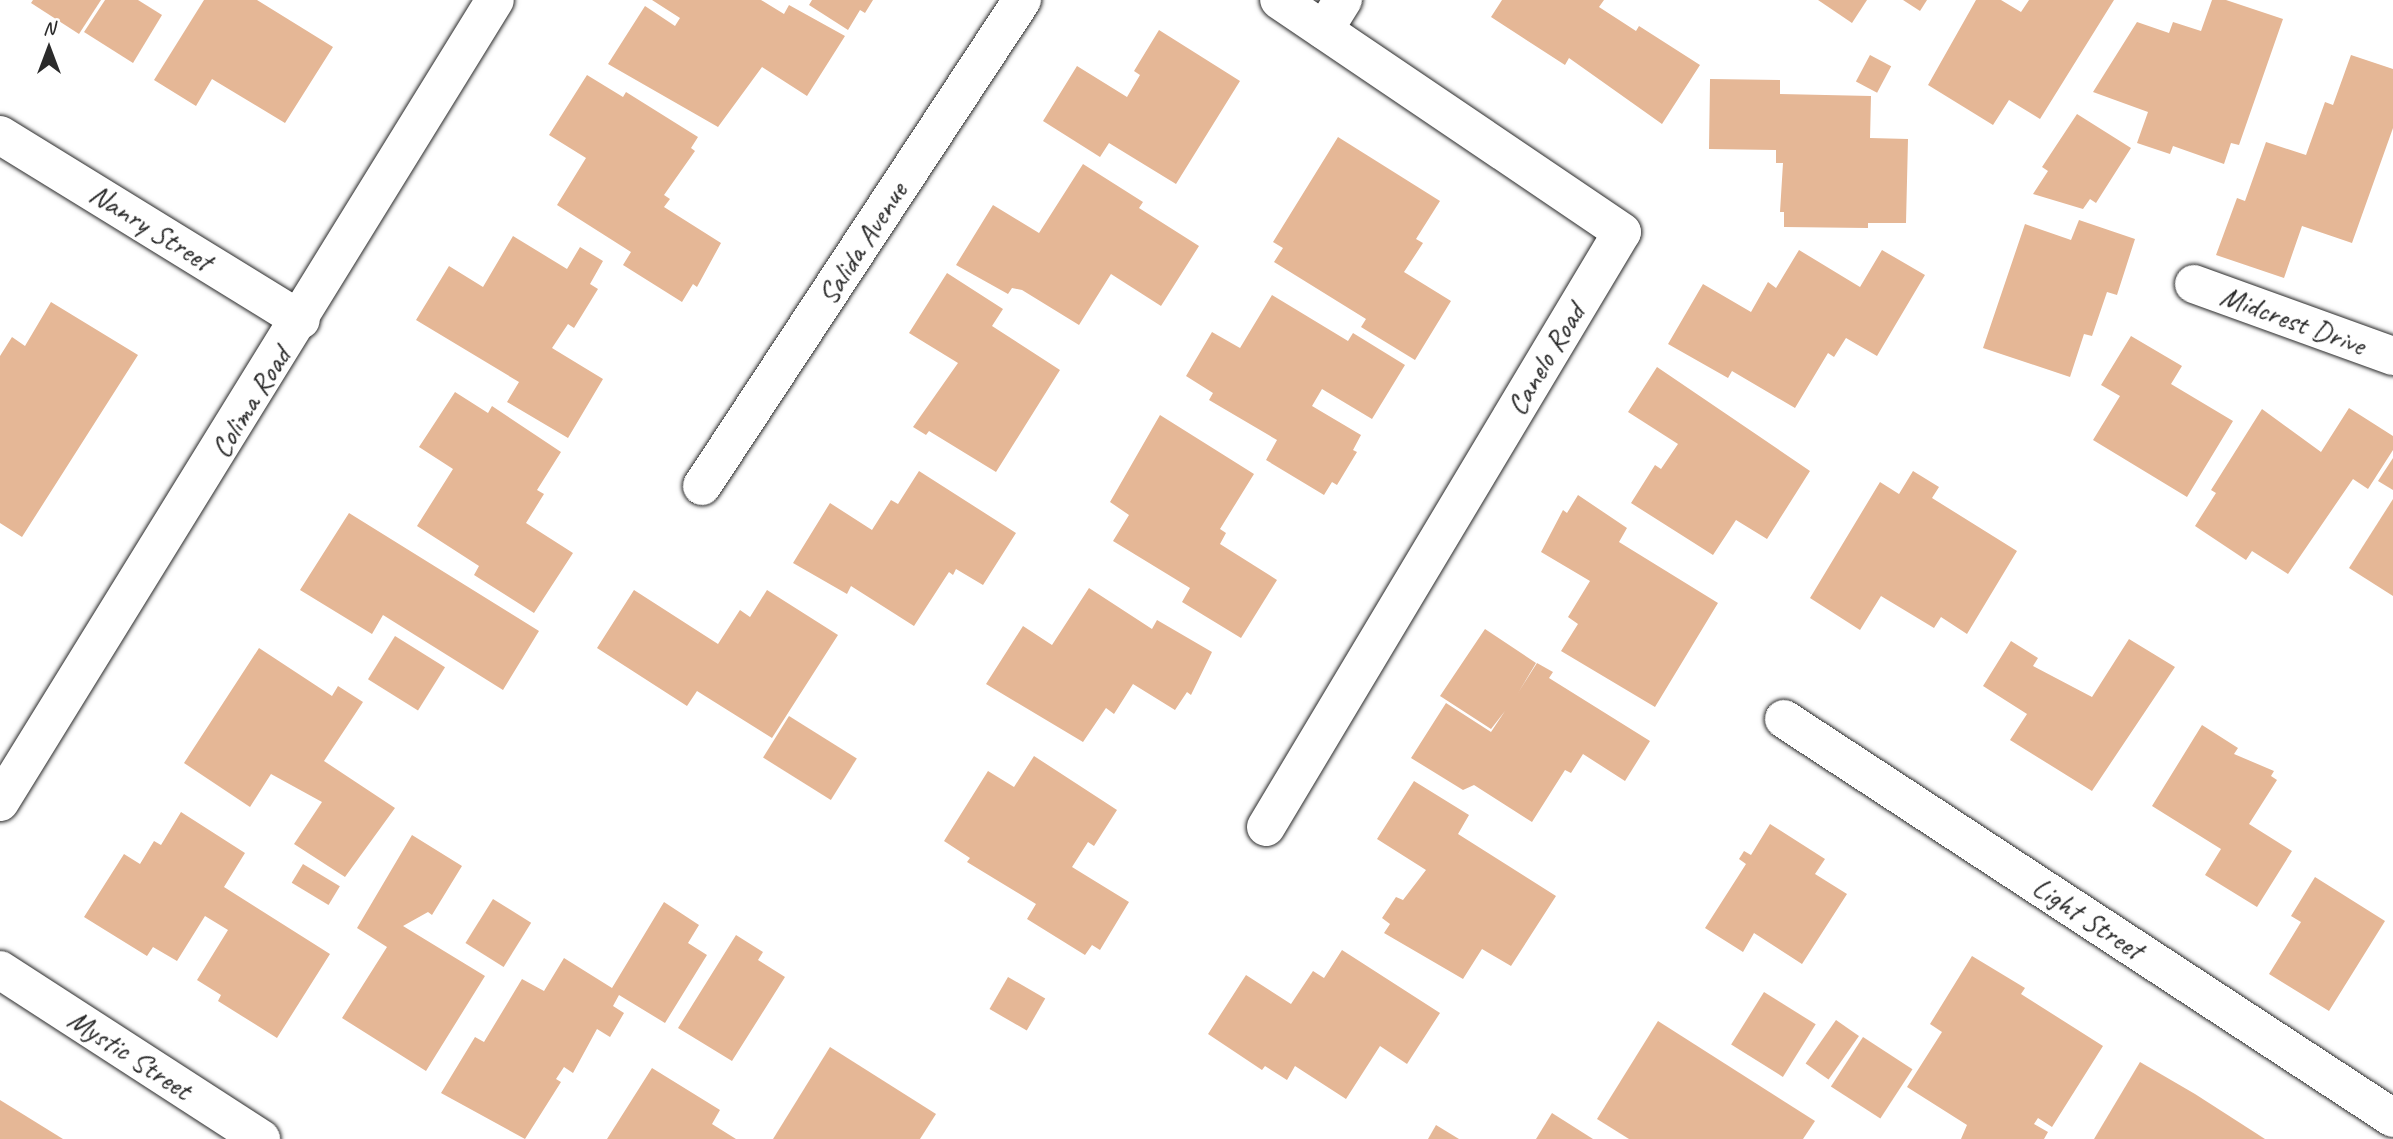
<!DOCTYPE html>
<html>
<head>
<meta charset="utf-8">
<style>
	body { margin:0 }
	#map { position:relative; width:2393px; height:1139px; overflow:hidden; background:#fff; font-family:Caveat,sans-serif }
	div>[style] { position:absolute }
	.building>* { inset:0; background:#e5b796; transform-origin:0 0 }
	.roads { filter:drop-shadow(0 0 2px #2b2b2b) drop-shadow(0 0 2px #2b2b2b) }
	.street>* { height:38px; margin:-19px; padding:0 19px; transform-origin:19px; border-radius:19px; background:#fff }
	.secondary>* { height:38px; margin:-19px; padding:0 19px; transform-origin:19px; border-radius:19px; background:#fff }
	span { translate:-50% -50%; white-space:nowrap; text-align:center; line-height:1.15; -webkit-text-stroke:5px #fff; paint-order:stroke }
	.street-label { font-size:30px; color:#2b2b2b }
	.north { position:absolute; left:14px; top:14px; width:70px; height:70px; -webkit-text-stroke:5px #fff; paint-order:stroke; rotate:0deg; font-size:19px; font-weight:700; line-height:28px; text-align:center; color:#2b2b2b }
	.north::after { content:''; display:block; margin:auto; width:24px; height:32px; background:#2b2b2b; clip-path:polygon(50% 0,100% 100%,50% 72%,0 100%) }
</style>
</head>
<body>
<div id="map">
	<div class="building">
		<i style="clip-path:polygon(33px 0,101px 0,79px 34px,31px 3px)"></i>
		<i style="clip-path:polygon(105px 0,138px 0,162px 15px,133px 63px,84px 32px)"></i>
		<i style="clip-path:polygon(204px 0,257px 0,333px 47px,285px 123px,212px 79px,196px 106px,154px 80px)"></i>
		<i style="clip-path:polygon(652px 0,761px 0,784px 14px,789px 5px,845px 36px,807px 96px,762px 67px,718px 127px,608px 64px,645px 6px,675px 26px,680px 18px)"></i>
		<i style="clip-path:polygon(812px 0,873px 0,865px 13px,860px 10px,848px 30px,809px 5px)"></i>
		<i style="clip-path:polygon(1502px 0,1604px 0,1599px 7px,1636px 31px,1639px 26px,1700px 65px,1662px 124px,1569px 58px,1565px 65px,1491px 17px)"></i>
		<i style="clip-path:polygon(1818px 0,1867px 0,1852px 23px)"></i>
		<i style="clip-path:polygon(1903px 0,1927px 0,1920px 11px)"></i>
		<i style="clip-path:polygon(1976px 0,2001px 0,2021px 12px,2029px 0,2114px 0,2040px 119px,2009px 100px,1993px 125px,1928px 85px)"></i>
		<i style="clip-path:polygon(2212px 0,2226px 0,2283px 19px,2239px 145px,2231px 143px,2224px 164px,2173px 146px,2170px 154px,2137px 143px,2148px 112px,2093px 92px,2137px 22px,2169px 33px,2173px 22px,2201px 31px)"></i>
		<i style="clip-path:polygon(1159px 30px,1240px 81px,1176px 184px,1109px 143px,1100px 157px,1043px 121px,1077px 66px,1127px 97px,1140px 75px,1134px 71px)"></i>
		<i style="left:1870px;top:55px;width:24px;height:30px;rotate:28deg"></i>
		<i style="clip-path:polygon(2351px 55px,2393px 69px,2393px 128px,2352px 243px,2302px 226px,2284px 278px,2216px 255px,2237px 198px,2245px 201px,2266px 142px,2306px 155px,2325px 102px,2333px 105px)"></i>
		<i style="clip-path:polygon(587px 75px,623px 97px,626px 92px,698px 137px,691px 148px,695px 151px,664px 195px,670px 199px,664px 207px,721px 243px,697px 287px,693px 284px,682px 302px,623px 265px,631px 252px,557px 205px,586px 158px,549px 135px)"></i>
		<i style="clip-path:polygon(1710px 79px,1780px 80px,1780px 94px,1871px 96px,1870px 138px,1908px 139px,1906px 223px,1868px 223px,1868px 228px,1784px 227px,1784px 212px,1780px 212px,1783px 163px,1776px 163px,1776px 150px,1709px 149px)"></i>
		<i style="clip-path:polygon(2077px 114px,2131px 148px,2096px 203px,2090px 199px,2083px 209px,2033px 194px,2048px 171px,2042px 167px)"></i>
		<i style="clip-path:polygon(1338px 137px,1440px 201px,1416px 239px,1423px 243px,1404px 272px,1451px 301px,1415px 360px,1361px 327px,1366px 319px,1274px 262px,1283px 248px,1273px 242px)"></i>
		<i style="clip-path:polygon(1083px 164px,1143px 202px,1139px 208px,1199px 246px,1161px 306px,1111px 274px,1079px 325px,1022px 290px,1012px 288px,1008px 294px,956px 265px,993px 205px,1039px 233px)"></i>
		<i style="clip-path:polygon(2079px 220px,2135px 239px,2117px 295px,2107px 292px,2092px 336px,2084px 334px,2070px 377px,1983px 348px,2025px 224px,2071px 240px)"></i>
		<i style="clip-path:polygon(513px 236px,567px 269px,580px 247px,603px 261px,590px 284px,598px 289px,574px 328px,568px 324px,552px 348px,603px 379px,568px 438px,507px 402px,519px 382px,416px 320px,449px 266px,483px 287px)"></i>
		<i style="clip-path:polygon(1799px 250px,1860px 287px,1882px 250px,1925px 275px,1877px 356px,1846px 338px,1834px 357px,1828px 353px,1795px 408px,1732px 371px,1728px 378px,1668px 344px,1703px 284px,1751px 312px,1768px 282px,1776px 288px)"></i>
		<i style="clip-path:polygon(947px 273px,1003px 309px,992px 326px,1060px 370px,996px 472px,929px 431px,926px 435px,913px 427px,958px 363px,909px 333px)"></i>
		<i style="clip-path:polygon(1272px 295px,1348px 341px,1353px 333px,1405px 365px,1372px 419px,1322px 389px,1312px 406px,1361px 435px,1353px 450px,1357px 452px,1337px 485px,1332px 482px,1324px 495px,1266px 460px,1277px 440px,1209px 400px,1213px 393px,1186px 376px,1212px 332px,1240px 348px)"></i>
		<i style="clip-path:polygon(51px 302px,138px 355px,22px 537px,0 523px,0 356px,12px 337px,25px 346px)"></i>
		<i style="clip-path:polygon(2131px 336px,2182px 366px,2171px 384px,2233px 421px,2187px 497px,2093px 440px,2120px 396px,2101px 385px)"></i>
		<i style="clip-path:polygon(1657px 367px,1810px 471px,1767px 539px,1736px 520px,1713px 555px,1631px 503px,1655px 465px,1661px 469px,1678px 444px,1628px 412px)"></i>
		<i style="clip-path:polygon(455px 392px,488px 413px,492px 406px,561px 452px,537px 490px,544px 494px,526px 523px,573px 553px,534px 613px,474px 575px,479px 566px,417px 526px,453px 469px,419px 447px)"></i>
		<i style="clip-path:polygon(2349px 408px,2393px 436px,2393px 450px,2368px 489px,2353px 479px,2288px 574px,2252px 551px,2246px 560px,2195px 526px,2216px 493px,2211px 490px,2262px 409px,2321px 452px)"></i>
		<i style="clip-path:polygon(1160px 415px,1254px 474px,1220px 529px,1226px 533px,1220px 544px,1277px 580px,1241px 638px,1182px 602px,1190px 588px,1113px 541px,1129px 515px,1110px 502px)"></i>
		<i style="clip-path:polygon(2393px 458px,2393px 490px,2378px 481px)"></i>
		<i style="clip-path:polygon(919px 471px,1016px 533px,983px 585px,956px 569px,953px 575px,949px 572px,914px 626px,851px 586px,847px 594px,793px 563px,830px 503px,872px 530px,891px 500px,898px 504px)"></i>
		<i style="clip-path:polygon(1913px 471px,1939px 487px,1932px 498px,2017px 551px,1967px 634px,1941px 617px,1934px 628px,1881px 596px,1860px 630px,1810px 598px,1880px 482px,1899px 494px)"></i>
		<i style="clip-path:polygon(1578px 495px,1627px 528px,1619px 542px,1718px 603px,1655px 707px,1561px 651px,1578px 624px,1568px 617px,1590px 581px,1541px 552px,1563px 510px,1567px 513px)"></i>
		<i style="clip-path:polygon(2393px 499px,2393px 596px,2349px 568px)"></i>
		<i style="clip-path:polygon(349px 513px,539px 631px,503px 690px,383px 615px,372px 634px,300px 590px)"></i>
		<i style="clip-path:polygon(1089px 588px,1152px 629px,1157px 620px,1212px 652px,1191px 695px,1187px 692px,1175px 710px,1133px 684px,1114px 714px,1106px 708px,1083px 742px,986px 684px,1023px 626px,1052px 645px)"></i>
		<i style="clip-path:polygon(634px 590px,718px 644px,740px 610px,750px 617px,767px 590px,838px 635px,772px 738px,697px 691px,687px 706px,597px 648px)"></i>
		<i style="clip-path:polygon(1485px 629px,1536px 663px,1518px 693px,1537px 663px,1553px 672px,1549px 678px,1650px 741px,1625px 781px,1583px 754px,1571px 773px,1565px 770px,1532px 822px,1474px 785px,1463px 790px,1411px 758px,1446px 703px,1491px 732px,1505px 711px,1491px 729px,1440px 696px)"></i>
		<i style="left:395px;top:636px;width:59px;height:51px;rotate:32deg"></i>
		<i style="clip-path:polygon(2129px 639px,2175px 667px,2092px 791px,2010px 740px,2027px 714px,1983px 686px,2011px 641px,2038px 658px,2033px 666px,2092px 697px)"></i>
		<i style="clip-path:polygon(259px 648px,332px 696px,338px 686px,363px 702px,324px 761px,395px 808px,345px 877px,294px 844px,322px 802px,271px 774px,250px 807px,184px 763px)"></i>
		<i style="left:789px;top:716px;width:80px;height:49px;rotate:32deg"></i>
		<i style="clip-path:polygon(2202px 725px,2238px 748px,2234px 754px,2274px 771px,2271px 776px,2277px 780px,2249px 824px,2292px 851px,2257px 907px,2205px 875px,2221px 849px,2152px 806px)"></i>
		<i style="clip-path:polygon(1034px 756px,1117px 810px,1094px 846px,1088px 842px,1072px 867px,1129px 902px,1100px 950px,1092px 945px,1085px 955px,1027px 919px,1036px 904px,967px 862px,970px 858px,944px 841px,988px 771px,1014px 787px)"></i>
		<i style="clip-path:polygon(1414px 781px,1469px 815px,1458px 834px,1556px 896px,1511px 966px,1482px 949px,1463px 979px,1384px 933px,1390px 924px,1382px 918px,1396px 897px,1403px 900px,1426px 870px,1377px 839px)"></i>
		<i style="clip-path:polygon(181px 812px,245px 853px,224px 887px,330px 954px,277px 1038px,218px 1001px,221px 995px,197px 980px,228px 930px,205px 916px,177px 961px,153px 947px,147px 956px,84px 917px,124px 854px,140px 864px,154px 841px,161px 845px)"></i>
		<i style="clip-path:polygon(1770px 824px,1825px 859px,1815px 874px,1847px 894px,1802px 964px,1754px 933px,1743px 952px,1705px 928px,1746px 864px,1739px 859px,1744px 851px,1751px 855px)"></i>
		<i style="clip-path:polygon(412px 835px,462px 866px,432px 915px,428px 912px,403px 926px,485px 976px,426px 1071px,342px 1018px,387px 947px,357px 928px)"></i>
		<i style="left:303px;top:864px;width:43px;height:22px;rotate:31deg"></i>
		<i style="clip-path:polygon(2315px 877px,2385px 921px,2329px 1011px,2269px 974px,2301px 922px,2291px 916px)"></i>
		<i style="left:493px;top:899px;width:45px;height:52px;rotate:32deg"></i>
		<i style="clip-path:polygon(664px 902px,699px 925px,688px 943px,707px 955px,665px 1023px,619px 995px,613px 1006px,624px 1013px,610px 1037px,597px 1029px,573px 1073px,564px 1067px,556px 1079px,561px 1082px,525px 1139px,441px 1093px,475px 1037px,484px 1042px,522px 979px,544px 991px,564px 958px,612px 988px)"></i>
		<i style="clip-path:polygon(736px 935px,763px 952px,758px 960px,785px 977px,732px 1061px,678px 1028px)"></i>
		<i style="clip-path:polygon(1342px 950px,1440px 1013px,1407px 1064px,1380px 1046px,1346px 1099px,1295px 1066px,1287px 1080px,1265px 1066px,1262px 1070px,1208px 1034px,1246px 975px,1291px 1004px,1313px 971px,1324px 978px)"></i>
		<i style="clip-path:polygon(1972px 956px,2025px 988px,2021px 994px,2103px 1046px,2052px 1127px,2038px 1118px,2034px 1124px,2048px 1132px,2044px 1139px,1961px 1139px,1967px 1125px,1907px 1087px,1942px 1032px,1930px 1024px)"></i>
		<i style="left:1008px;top:977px;width:43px;height:37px;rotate:30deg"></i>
		<i style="left:1764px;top:992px;width:61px;height:62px;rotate:32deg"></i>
		<i style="left:1836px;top:1020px;width:28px;height:53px;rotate:35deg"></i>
		<i style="clip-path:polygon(1658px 1021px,1815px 1121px,1803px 1139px,1629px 1139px,1597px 1119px)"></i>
		<i style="left:1863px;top:1037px;width:59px;height:59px;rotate:33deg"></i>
		<i style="clip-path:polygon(830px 1047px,936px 1114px,920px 1139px,773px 1139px)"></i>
		<i style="clip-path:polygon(2140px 1062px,2195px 1094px,2265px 1139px,2094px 1139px)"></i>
		<i style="clip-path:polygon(652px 1068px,720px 1110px,712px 1124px,736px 1139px,607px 1139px)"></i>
		<i style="clip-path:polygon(0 1100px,63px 1139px,0 1139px)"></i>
		<i style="clip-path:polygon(1552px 1113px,1593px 1139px,1536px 1139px)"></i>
		<i style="clip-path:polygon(1436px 1125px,1459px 1139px,1428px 1139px)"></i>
	</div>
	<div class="roads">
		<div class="street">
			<i style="left:1324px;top:30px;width:36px;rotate:-58deg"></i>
			<i style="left:0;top:135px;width:353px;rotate:31.6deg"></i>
			<i style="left:2194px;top:284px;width:212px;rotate:19.9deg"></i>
			<i style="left:702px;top:486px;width:582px;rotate:-56.64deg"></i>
			<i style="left:1784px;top:719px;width:728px;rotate:33.23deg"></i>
			<i style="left:1266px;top:827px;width:693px;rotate:-59.11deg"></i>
			<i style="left:1622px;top:232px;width:414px;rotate:-145.9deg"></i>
			<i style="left:0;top:970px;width:311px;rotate:32.9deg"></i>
		</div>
		<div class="secondary">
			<i style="left:0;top:802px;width:942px;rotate:-58.32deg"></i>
		</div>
	</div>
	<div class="street-label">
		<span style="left:151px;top:227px;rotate:32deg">Nanry Street</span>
		<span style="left:862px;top:243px;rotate:-57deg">Salida Avenue</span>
		<span style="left:2293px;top:320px;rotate:20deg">Midcrest Drive</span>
		<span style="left:1545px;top:359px;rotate:-59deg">Canelo Road</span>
		<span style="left:250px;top:402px;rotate:-58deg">Colima Road</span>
		<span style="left:2088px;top:918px;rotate:33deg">Light Street</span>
		<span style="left:130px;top:1054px;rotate:33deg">Mystic Street</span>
	</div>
	<div class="north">N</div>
</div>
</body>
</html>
